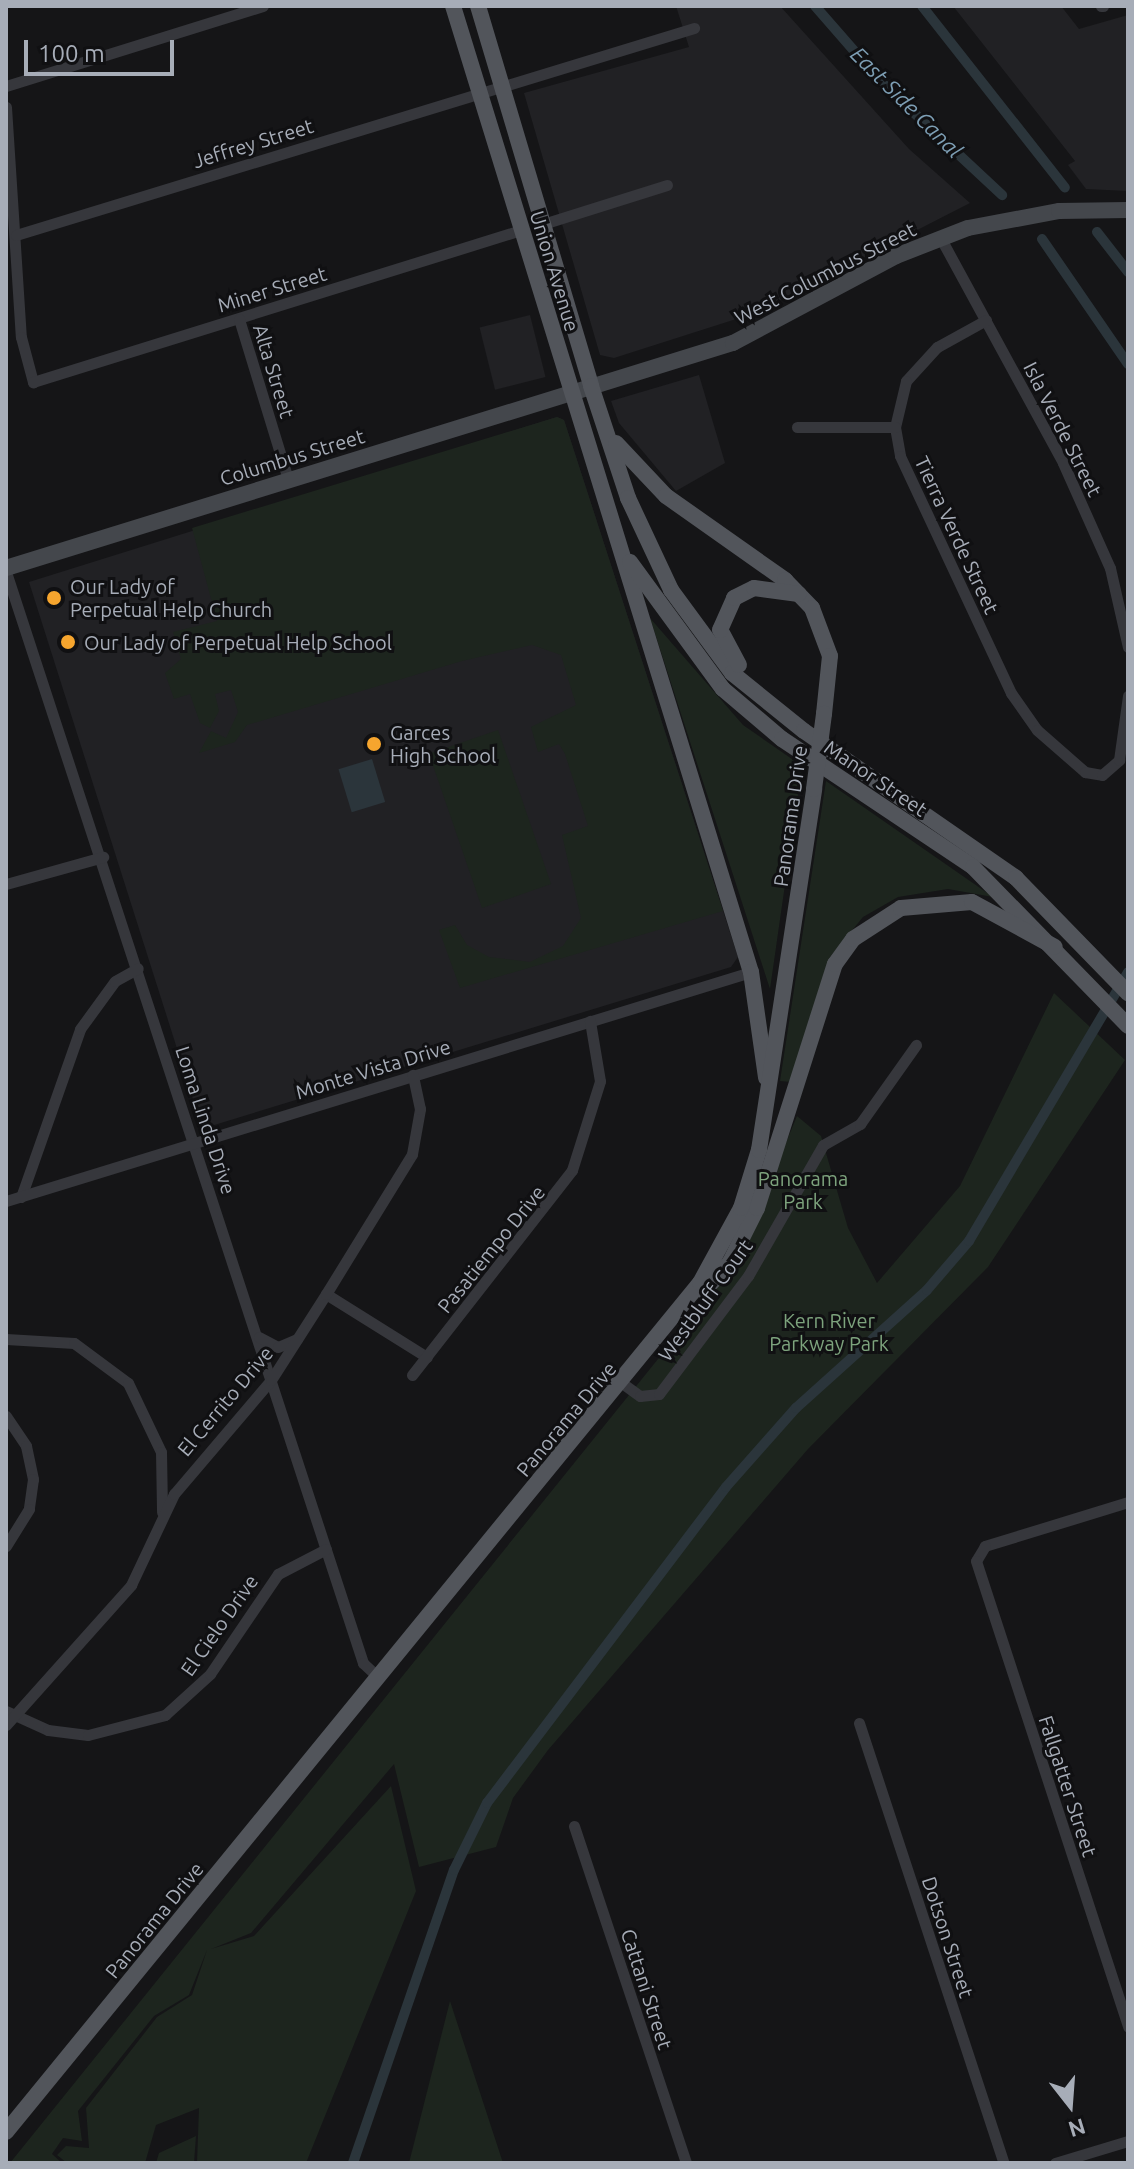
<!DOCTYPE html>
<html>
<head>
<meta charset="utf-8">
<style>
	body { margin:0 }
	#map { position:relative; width:1134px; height:2169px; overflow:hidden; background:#151517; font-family:Ubuntu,sans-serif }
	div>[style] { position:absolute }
	.built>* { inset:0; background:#212124; transform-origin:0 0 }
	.green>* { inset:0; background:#1d251e; transform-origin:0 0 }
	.water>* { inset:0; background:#2b353b; transform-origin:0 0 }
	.canal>* { height:10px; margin:-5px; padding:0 5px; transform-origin:5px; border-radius:5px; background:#2b353b }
	.minor>* { height:11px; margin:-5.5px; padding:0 5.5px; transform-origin:5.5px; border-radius:5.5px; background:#36373c }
	.secondary>* { height:16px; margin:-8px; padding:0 8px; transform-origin:8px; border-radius:8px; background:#44474c }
	.primary>* { height:16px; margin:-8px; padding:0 8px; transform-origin:8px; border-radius:8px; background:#52555b }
	.primary-bridge>* { height:16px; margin:-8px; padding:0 8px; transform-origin:8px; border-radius:8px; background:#52555b }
	.dots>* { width:22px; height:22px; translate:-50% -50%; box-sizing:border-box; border:4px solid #101012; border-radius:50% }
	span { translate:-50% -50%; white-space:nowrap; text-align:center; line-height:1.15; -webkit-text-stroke:6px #101012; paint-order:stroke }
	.street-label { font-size:20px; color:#a7adb8 }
	.poi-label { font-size:20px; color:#a7adb8 }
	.left { translate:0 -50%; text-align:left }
	.park-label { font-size:20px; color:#7da37d }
	.water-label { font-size:22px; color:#7d9eb4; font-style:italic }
	.frame { position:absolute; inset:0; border:8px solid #a7adb8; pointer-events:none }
	.north { position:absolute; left:1030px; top:2065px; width:80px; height:80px; -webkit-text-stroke:6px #101012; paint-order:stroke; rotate:163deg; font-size:22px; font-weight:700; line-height:32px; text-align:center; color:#a7adb8 }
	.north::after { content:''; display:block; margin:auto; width:28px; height:36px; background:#a7adb8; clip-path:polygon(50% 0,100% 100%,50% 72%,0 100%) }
	.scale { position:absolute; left:24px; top:40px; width:150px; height:36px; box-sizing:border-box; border:4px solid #a7adb8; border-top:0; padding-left:10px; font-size:24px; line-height:28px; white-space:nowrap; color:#a7adb8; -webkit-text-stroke:6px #101012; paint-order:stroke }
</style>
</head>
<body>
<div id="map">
	<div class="built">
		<i style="clip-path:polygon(676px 6px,780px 6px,909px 149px,970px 203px,755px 313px,614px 358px,600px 355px,524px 93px,689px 47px)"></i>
		<i style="clip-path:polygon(953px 6px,1061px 6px,1079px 29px,1128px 15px,1128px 191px,1086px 189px,1068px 165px,1075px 161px)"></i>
		<i style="left:530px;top:315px;width:64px;height:52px;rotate:76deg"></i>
		<i style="clip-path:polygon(699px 375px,725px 463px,676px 491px,619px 423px,611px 401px)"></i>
		<i style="clip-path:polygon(557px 417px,564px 420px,738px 957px,731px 967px,211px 1126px,200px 1121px,29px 582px)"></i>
	</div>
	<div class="green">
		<i style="clip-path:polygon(557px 417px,564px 420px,723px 911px,460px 988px,439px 930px,455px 925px,467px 945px,489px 957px,530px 962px,563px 946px,581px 918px,562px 835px,588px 826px,565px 754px,559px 744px,538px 752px,531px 727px,576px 705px,561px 655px,532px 645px,462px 661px,247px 725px,235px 742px,199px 753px,211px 731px,226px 738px,238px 712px,231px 690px,215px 694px,219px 711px,210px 728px,200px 723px,190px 694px,174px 699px,165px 673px,181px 659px,173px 632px,217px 621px,192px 528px)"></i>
		<i style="clip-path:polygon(650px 618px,743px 725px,802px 766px,770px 989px)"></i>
		<i style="left:498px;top:730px;width:163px;height:73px;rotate:71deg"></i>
		<i style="clip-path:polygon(826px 781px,993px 897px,948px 889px,898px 897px,863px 917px,830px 957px,791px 1082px,780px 1081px)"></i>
		<i style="clip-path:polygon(1054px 993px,1125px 1060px,988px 1267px,808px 1449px,548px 1750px,513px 1798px,496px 1847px,419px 1867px,394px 1764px,251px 1933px,211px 1949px,254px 1936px,391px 1786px,416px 1891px,306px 2163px,197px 2163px,199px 2108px,156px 2125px,145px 2163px,67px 2163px,57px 2155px,66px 2146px,89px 2148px,86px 2108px,157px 2017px,192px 1995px,207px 1950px,189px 1995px,154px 2016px,78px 2111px,82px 2141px,63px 2138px,52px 2154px,62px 2163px,10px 2163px,737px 1261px,797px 1116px,821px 1136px,848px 1228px,877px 1283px,960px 1186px)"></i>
		<i style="clip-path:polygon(450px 2001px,503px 2163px,409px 2163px)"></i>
		<i style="clip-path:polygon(196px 2136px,194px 2163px,156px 2163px,159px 2153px)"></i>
	</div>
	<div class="water">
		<i style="left:372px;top:759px;width:45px;height:35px;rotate:73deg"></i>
	</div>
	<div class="canal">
		<i style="left:815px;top:6px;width:103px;rotate:48.9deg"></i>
		<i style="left:883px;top:84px;width:163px;rotate:43deg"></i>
		<i style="left:922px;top:6px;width:231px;rotate:51.8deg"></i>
		<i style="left:1097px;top:232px;width:51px;rotate:52.2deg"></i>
		<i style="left:1042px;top:239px;width:152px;rotate:55.5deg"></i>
		<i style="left:353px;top:2163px;width:310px;rotate:-71deg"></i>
		<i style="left:454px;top:1870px;width:75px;rotate:-63.8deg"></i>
		<i style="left:487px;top:1803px;width:396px;rotate:-52.9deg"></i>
		<i style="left:726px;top:1487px;width:106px;rotate:-48.5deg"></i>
		<i style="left:796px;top:1408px;width:176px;rotate:-42deg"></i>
		<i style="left:927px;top:1290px;width:65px;rotate:-49.4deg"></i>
		<i style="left:969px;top:1241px;width:312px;rotate:-59.4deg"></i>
	</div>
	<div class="minor">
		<i style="left:1101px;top:6px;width:2px"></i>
		<i style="left:6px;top:86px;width:269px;rotate:-17.3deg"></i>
		<i style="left:6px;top:107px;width:230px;rotate:86.3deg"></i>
		<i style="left:21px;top:337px;width:47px;rotate:75.1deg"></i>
		<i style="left:33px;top:382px;width:511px;rotate:-17.3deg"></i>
		<i style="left:543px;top:224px;width:130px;rotate:-17.5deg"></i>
		<i style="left:16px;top:235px;width:709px;rotate:-16.98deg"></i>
		<i style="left:940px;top:237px;width:257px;rotate:61.4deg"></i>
		<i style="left:1063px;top:463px;width:115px;rotate:65.9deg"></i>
		<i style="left:1110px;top:568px;width:81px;rotate:77.2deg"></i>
		<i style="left:239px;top:319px;width:167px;rotate:73deg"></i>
		<i style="left:986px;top:320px;width:56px;rotate:151.1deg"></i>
		<i style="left:937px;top:347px;width:46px;rotate:132.4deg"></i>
		<i style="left:906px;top:381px;width:47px;rotate:103.4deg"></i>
		<i style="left:895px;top:427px;width:29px;rotate:80deg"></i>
		<i style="left:900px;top:456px;width:262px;rotate:64.9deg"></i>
		<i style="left:1011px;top:693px;width:45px;rotate:54.9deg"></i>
		<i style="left:1037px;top:730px;width:64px;rotate:41.2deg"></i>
		<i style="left:1085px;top:772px;width:17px;rotate:10deg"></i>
		<i style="left:1102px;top:775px;width:23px;rotate:-41deg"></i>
		<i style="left:1119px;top:760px;width:65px;rotate:-82deg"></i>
		<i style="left:797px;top:427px;width:98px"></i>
		<i style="left:6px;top:572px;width:1148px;rotate:71.88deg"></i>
		<i style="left:363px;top:1663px;width:19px;rotate:43deg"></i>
		<i style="left:6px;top:884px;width:101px;rotate:-15.6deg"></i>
		<i style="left:21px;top:1197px;width:178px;rotate:-70.6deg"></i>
		<i style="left:80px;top:1029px;width:59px;rotate:-53.9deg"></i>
		<i style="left:115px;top:981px;width:26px;rotate:-29deg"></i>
		<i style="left:6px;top:1201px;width:779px;rotate:-17.09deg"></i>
		<i style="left:326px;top:1294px;width:119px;rotate:32deg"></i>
		<i style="left:259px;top:1337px;width:21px;rotate:28deg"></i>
		<i style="left:278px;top:1347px;width:21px;rotate:-23deg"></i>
		<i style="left:6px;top:1339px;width:68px;rotate:3.4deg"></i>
		<i style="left:74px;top:1343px;width:67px;rotate:36.5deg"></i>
		<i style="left:128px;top:1383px;width:76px;rotate:64.4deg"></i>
		<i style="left:161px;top:1452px;width:60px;rotate:89deg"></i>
		<i style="left:412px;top:1375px;width:260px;rotate:-52deg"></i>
		<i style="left:572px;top:1170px;width:93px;rotate:-72.5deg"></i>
		<i style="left:600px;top:1081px;width:61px;rotate:-99.5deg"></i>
		<i style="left:622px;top:1383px;width:22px;rotate:36deg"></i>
		<i style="left:640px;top:1396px;width:19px;rotate:-6deg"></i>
		<i style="left:659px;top:1394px;width:148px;rotate:-53deg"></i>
		<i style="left:748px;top:1276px;width:151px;rotate:-60.2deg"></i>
		<i style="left:823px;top:1145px;width:43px;rotate:-29.6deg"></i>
		<i style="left:860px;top:1124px;width:97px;rotate:-54.7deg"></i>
		<i style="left:6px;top:1416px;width:36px;rotate:56deg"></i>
		<i style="left:26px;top:1446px;width:34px;rotate:78deg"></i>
		<i style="left:33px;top:1479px;width:30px;rotate:98deg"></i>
		<i style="left:29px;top:1509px;width:44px;rotate:121.9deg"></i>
		<i style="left:1128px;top:1502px;width:150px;rotate:162.9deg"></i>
		<i style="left:985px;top:1546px;width:17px;rotate:121deg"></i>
		<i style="left:976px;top:1561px;width:490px;rotate:71.9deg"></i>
		<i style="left:6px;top:1711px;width:46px;rotate:24.3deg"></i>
		<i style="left:48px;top:1730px;width:40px;rotate:7.1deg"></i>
		<i style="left:88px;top:1735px;width:80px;rotate:-14.6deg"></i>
		<i style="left:165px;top:1715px;width:61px;rotate:-42.3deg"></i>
		<i style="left:210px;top:1674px;width:121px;rotate:-55.8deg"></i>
		<i style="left:278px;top:1574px;width:54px;rotate:-27.5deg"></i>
		<i style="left:859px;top:1723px;width:463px;rotate:71.8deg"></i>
		<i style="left:6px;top:1725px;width:188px;rotate:-48.2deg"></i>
		<i style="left:131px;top:1585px;width:101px;rotate:-64.7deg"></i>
		<i style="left:174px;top:1494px;width:150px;rotate:-49.6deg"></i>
		<i style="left:271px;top:1380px;width:102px;rotate:-57.4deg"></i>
		<i style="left:326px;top:1294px;width:164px;rotate:-58.4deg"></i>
		<i style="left:412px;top:1154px;width:46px;rotate:-79.9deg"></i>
		<i style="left:420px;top:1109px;width:35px;rotate:-102deg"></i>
		<i style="left:574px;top:1826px;width:355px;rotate:71.6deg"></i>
		<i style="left:1055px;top:2163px;width:76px;rotate:-16.8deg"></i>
	</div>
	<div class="secondary">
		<i style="left:6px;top:568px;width:761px;rotate:-17.2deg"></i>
		<i style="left:733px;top:343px;width:185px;rotate:-28.1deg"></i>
		<i style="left:896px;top:256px;width:77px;rotate:-21.3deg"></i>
		<i style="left:968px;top:228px;width:93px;rotate:-10.6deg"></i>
		<i style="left:1059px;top:211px;width:69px;rotate:-0.8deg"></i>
	</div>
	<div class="primary">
		<i style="left:453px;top:6px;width:1011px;rotate:72.86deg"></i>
		<i style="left:751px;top:972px;width:107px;rotate:81.9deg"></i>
		<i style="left:478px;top:6px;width:396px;rotate:73.4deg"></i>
		<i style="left:591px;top:386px;width:118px;rotate:71.7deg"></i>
		<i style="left:628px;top:498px;width:102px;rotate:64.9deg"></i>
		<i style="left:671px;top:590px;width:103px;rotate:53.7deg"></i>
		<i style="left:732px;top:673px;width:92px;rotate:38.9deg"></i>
		<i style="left:804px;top:731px;width:258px;rotate:34.7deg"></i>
		<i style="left:1016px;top:878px;width:161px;rotate:45.8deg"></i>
		<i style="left:616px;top:443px;width:73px;rotate:46.7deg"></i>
		<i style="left:666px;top:496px;width:146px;rotate:35.2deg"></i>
		<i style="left:785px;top:580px;width:39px;rotate:46deg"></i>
		<i style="left:812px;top:608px;width:51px;rotate:69.4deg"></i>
		<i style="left:830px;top:656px;width:58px;rotate:95.9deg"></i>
		<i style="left:630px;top:562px;width:157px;rotate:53.8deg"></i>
		<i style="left:723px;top:689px;width:77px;rotate:40.3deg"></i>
		<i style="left:782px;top:739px;width:230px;rotate:33.8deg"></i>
		<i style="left:973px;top:867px;width:222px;rotate:45.7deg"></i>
		<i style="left:739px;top:665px;width:40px;rotate:-118deg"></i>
		<i style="left:720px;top:630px;width:35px;rotate:-66deg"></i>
		<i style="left:734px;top:598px;width:22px;rotate:-27deg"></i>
		<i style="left:754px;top:588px;width:45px;rotate:7.6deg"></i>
		<i style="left:704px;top:1291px;width:39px;rotate:-48deg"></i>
		<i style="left:730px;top:1262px;width:60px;rotate:-63.4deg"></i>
		<i style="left:757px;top:1208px;width:256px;rotate:-72.3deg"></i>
		<i style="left:835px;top:964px;width:31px;rotate:-54deg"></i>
		<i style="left:853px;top:939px;width:57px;rotate:-32.9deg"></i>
		<i style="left:901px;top:908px;width:71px;rotate:-4.8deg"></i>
		<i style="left:972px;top:902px;width:94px;rotate:28.5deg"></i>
		<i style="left:6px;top:2132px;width:1097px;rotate:-50.74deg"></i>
		<i style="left:700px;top:1283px;width:85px;rotate:-61.3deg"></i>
		<i style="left:741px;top:1208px;width:61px;rotate:-72.8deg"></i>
		<i style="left:759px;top:1150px;width:365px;rotate:-81.3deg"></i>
	</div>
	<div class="primary-bridge">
		<i style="left:814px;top:789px;width:76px;rotate:-82.4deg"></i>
	</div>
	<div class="dots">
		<i style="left:54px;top:598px;background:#f6a52e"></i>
		<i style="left:68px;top:642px;background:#f6a52e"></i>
		<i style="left:374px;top:744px;background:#f6a52e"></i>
	</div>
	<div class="street-label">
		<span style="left:253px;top:143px;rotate:-17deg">Jeffrey Street</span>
		<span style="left:555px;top:271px;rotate:73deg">Union Avenue</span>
		<span style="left:825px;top:273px;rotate:-27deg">West Columbus Street</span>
		<span style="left:272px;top:289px;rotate:-17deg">Miner Street</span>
		<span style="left:274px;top:371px;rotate:73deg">Alta Street</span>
		<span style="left:1063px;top:429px;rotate:63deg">Isla Verde Street</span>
		<span style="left:292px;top:457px;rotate:-17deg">Columbus Street</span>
		<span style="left:957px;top:535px;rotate:65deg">Tierra Verde Street</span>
		<span style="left:876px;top:778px;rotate:34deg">Manor Street</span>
		<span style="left:790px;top:816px;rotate:-82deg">Panorama Drive</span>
		<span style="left:373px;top:1069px;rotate:-17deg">Monte Vista Drive</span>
		<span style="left:206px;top:1120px;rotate:72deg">Loma Linda Drive</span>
		<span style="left:491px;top:1249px;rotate:-51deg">Pasatiempo Drive</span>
		<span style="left:705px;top:1300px;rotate:-54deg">Westbluff Court</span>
		<span style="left:225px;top:1401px;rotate:-50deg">El Cerrito Drive</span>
		<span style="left:566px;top:1419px;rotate:-50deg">Panorama Drive</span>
		<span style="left:219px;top:1625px;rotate:-55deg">El Cielo Drive</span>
		<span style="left:1068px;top:1786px;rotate:72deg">Fallgatter Street</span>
		<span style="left:154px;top:1920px;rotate:-51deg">Panorama Drive</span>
		<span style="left:948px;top:1937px;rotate:72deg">Dotson Street</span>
		<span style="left:647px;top:1989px;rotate:72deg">Cattani Street</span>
	</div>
	<div class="poi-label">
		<span class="left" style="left:70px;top:598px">Our Lady of<br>Perpetual Help Church</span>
		<span class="left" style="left:84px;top:642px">Our Lady of Perpetual Help School</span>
		<span class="left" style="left:390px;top:744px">Garces<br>High School</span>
	</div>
	<div class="park-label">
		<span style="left:803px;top:1190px">Panorama<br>Park</span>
		<span style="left:829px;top:1332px">Kern River<br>Parkway Park</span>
	</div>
	<div class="water-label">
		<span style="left:907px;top:102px;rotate:45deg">East Side Canal</span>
	</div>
	<div class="frame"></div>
	<div class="north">N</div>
	<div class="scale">100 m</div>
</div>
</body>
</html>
